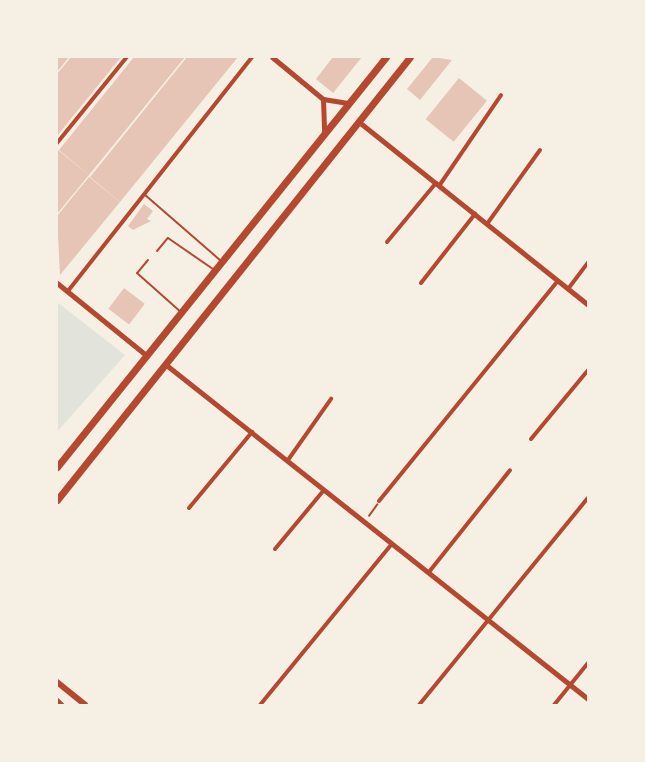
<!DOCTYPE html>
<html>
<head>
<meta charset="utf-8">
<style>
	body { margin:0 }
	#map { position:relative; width:645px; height:762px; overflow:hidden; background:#f6efe4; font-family:"Space Grotesk",sans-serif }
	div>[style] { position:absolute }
	.green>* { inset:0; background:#e2e4dc }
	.building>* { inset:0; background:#e6c5b7; transform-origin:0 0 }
	.path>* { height:1.5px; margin:-0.75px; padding:0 0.75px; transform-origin:0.75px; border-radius:0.75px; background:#b5482f }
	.service>* { height:2px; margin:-1px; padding:0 1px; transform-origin:1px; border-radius:1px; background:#b5482f }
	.minor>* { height:4px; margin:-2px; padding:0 2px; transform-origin:2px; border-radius:2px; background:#b5482f }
	.tertiary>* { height:5px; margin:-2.5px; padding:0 2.5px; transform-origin:2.5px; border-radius:2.5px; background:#b5482f }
	.secondary>* { height:6px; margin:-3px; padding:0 3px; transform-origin:3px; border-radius:3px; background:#b5482f }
	.primary>* { height:7px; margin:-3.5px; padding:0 3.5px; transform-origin:3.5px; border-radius:3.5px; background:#b5482f }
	span { translate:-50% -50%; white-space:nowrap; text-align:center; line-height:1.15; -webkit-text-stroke:5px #f6efe4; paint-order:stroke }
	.frame { position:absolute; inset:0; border:58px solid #f6efe4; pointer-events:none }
</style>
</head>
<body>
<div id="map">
	<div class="green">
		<i style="clip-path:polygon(57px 302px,125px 355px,57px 432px)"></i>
	</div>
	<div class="building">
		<i style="clip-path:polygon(57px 57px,69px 57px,57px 72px)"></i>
		<i style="clip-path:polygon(71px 57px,121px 57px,57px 136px,57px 74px)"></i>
		<i style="clip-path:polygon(134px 57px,185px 57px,89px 175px,59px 150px)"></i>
		<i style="clip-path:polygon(187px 57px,238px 57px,120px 202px,90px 177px)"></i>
		<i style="clip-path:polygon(333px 57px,362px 57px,333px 93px,316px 79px)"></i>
		<i style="clip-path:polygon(433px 57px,452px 60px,420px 100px,407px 89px)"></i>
		<i style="left:459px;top:78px;width:36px;height:53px;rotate:39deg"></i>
		<i style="clip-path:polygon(58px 150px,89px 175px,57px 214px,57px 152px)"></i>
		<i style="clip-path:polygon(89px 177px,120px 202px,60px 275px,57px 216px)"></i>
		<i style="clip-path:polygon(144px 204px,153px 211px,147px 219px,151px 221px,133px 230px,128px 226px)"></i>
		<i style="left:124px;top:288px;width:26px;height:26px;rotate:37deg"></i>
	</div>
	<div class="path">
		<i style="left:369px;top:516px;width:14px;rotate:-54deg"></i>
	</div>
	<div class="service">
		<i style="left:144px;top:194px;width:102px;rotate:41deg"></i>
		<i style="left:157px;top:251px;width:17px;rotate:-50deg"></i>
		<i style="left:168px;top:238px;width:55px;rotate:34.6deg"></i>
		<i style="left:148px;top:260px;width:17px;rotate:130deg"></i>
		<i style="left:137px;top:273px;width:59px;rotate:41.6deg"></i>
	</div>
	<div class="minor">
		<i style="left:57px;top:143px;width:111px;rotate:-50.9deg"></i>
		<i style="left:439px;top:186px;width:110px;rotate:-55.7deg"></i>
		<i style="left:487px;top:224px;width:91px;rotate:-54.4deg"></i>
		<i style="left:387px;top:242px;width:77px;rotate:-50.3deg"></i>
		<i style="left:421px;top:283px;width:88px;rotate:-52deg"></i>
		<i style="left:568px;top:289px;width:34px;rotate:-53deg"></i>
		<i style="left:68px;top:291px;width:298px;rotate:-51.8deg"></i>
		<i style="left:531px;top:439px;width:89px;rotate:-50.4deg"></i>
		<i style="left:288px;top:460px;width:75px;rotate:-54.8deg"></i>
		<i style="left:379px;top:501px;width:284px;rotate:-50.9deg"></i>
		<i style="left:189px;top:508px;width:99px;rotate:-50.3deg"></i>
		<i style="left:275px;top:549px;width:77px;rotate:-50.3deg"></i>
		<i style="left:429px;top:572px;width:130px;rotate:-51.5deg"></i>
		<i style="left:260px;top:705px;width:208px;rotate:-50.7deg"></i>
		<i style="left:419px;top:705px;width:267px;rotate:-50.8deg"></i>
		<i style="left:554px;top:705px;width:54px;rotate:-51deg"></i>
	</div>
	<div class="tertiary">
		<i style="left:272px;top:57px;width:66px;rotate:39.5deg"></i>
		<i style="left:323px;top:99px;width:25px;rotate:9deg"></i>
		<i style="left:323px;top:99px;width:33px;rotate:88deg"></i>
		<i style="left:359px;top:122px;width:293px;rotate:38.6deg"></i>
		<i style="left:57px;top:283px;width:116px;rotate:39deg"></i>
		<i style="left:165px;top:364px;width:540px;rotate:38.38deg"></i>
	</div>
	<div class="secondary">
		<i style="left:57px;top:682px;width:36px;rotate:39deg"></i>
		<i style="left:57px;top:701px;width:6px;rotate:45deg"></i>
	</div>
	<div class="primary">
		<i style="left:57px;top:467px;width:526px;rotate:-51.26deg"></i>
		<i style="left:57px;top:500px;width:566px;rotate:-51.45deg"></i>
	</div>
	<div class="frame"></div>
</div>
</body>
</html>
